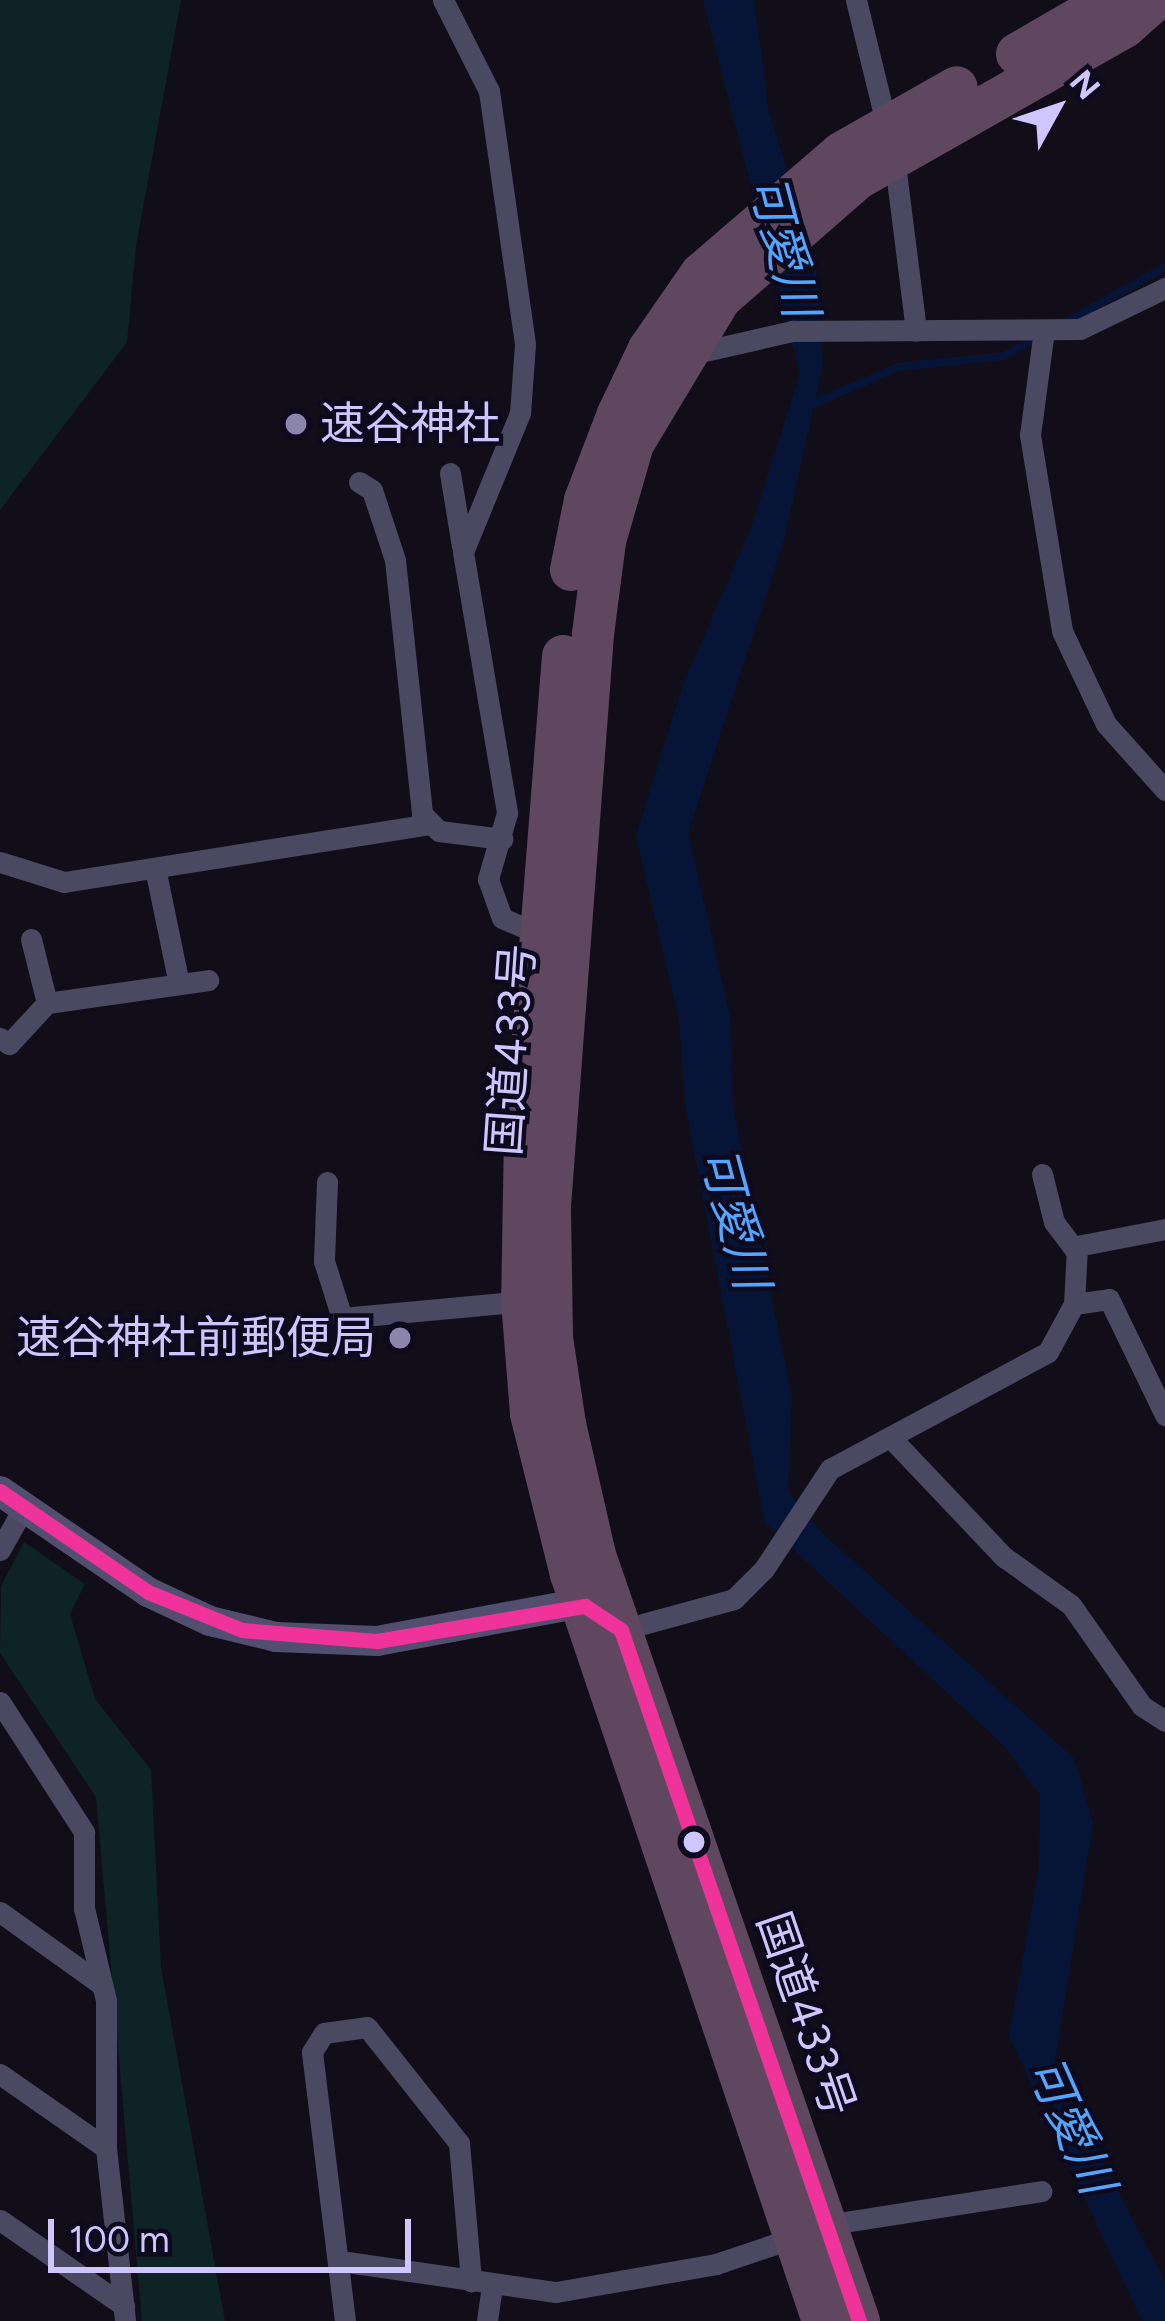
<!DOCTYPE html>
<html>
<head>
<meta charset="utf-8">
<style>
	body { margin:0 }
	#map { position:relative; width:1165px; height:2321px; overflow:hidden; background:#110e19; font-family:Figtree,"Noto Sans JP",sans-serif }
	div>[style] { position:absolute }
	.green>* { inset:0; background:#0e2325 }
	.water>* { inset:0; background:#061537 }
	.stream>* { height:8px; margin:-4px; padding:0 4px; transform-origin:4px; border-radius:4px; background:#061537 }
	.street>* { height:21px; margin:-10.5px; padding:0 10.5px; transform-origin:10.5px; border-radius:10.5px; background:#4b4862 }
	.secondary>* { height:30px; margin:-15px; padding:0 15px; transform-origin:15px; border-radius:15px; background:#524e6d }
	.highway>* { height:42px; margin:-21px; padding:0 21px; transform-origin:21px; border-radius:21px; background:#604760 }
	.bus-1>* { height:15px; margin:-7.5px; padding:0 7.5px; transform-origin:7.5px; border-radius:7.5px; background:#ef339a }
	.dots>* { width:33px; height:33px; translate:-50% -50%; box-sizing:border-box; border:6px solid #0e0a1d; border-radius:50% }
	span { translate:-50% -50%; white-space:nowrap; text-align:center; line-height:1.15; -webkit-text-stroke:9px #0e0a1d; paint-order:stroke }
	.poi-label { font-size:45px; color:#cfc5ff }
	.left { translate:0 -50%; text-align:left }
	.right { translate:-100% -50%; text-align:right }
	.street-label { font-size:45px; color:#cfc5ff }
	.water-label { font-size:48px; color:#53a6ff; font-style:italic }
	.north { position:absolute; left:997px; top:48px; width:120px; height:120px; -webkit-text-stroke:9px #0e0a1d; paint-order:stroke; rotate:50deg; font-size:33px; font-weight:700; line-height:48px; text-align:center; color:#cfc5ff }
	.north::after { content:''; display:block; margin:auto; width:42px; height:54px; background:#cfc5ff; clip-path:polygon(50% 0,100% 100%,50% 72%,0 100%) }
	.scale { position:absolute; left:48px; top:2219px; width:363px; height:54px; box-sizing:border-box; border:6px solid #cfc5ff; border-top:0; padding-left:15px; font-size:36px; line-height:42px; white-space:nowrap; color:#cfc5ff; -webkit-text-stroke:9px #0e0a1d; paint-order:stroke }
</style>
</head>
<body>
<div id="map">
	<div class="green">
		<i style="clip-path:polygon(0 0,181px 0,136px 246px,127px 342px,0 510px)"></i>
		<i style="clip-path:polygon(24px 1542px,85px 1584px,70px 1614px,95px 1699px,151px 1770px,161px 1967px,225px 2321px,142px 2321px,96px 1797px,0 1653px,1px 1586px)"></i>
	</div>
	<div class="water">
		<i style="clip-path:polygon(703px 0,754px 0,769px 112px,816px 265px,823px 365px,784px 540px,688px 833px,730px 1017px,733px 1107px,792px 1398px,788px 1492px,824px 1535px,1074px 1758px,1093px 1823px,1054px 2067px,1165px 2282px,1165px 2321px,1142px 2321px,1009px 2036px,1039px 1868px,1040px 1795px,1003px 1745px,765px 1523px,685px 1103px,679px 1019px,636px 836px,683px 685px,751px 528px,800px 374px)"></i>
	</div>
	<div class="stream">
		<i style="left:1067px;top:322px;width:112px;rotate:-29.3deg"></i>
		<i style="left:808px;top:406px;width:98px;rotate:-23.4deg"></i>
		<i style="left:898px;top:367px;width:107px;rotate:-5.9deg"></i>
		<i style="left:1004px;top:356px;width:39px;rotate:-29deg"></i>
	</div>
	<div class="street">
		<i style="left:443px;top:0;width:102px;rotate:63.2deg"></i>
		<i style="left:489px;top:91px;width:256px;rotate:81.9deg"></i>
		<i style="left:525px;top:344px;width:69px;rotate:94.1deg"></i>
		<i style="left:520px;top:413px;width:150px;rotate:112.3deg"></i>
		<i style="left:463px;top:552px;width:265px;rotate:80.4deg"></i>
		<i style="left:507px;top:813px;width:69px;rotate:106.1deg"></i>
		<i style="left:488px;top:879px;width:41px;rotate:70.3deg"></i>
		<i style="left:502px;top:918px;width:48px;rotate:23.4deg"></i>
		<i style="left:856px;top:0;width:161px;rotate:76.3deg"></i>
		<i style="left:894px;top:156px;width:176px;rotate:82.8deg"></i>
		<i style="left:1044px;top:330px;width:106px;rotate:97.6deg"></i>
		<i style="left:1030px;top:435px;width:199px;rotate:80.7deg"></i>
		<i style="left:1062px;top:631px;width:103px;rotate:64.7deg"></i>
		<i style="left:1106px;top:724px;width:89px;rotate:48.2deg"></i>
		<i style="left:687px;top:355px;width:109px;rotate:-12.8deg"></i>
		<i style="left:793px;top:331px;width:287px;rotate:-0.4deg"></i>
		<i style="left:1080px;top:329px;width:94px;rotate:-25.8deg"></i>
		<i style="left:450px;top:473px;width:74px;rotate:80.7deg"></i>
		<i style="left:359px;top:482px;width:15px;rotate:32deg"></i>
		<i style="left:372px;top:490px;width:74px;rotate:71.8deg"></i>
		<i style="left:395px;top:560px;width:255px;rotate:83.9deg"></i>
		<i style="left:422px;top:814px;width:24px;rotate:45deg"></i>
		<i style="left:439px;top:831px;width:64px;rotate:7.2deg"></i>
		<i style="left:0;top:862px;width:67px;rotate:17.4deg"></i>
		<i style="left:64px;top:882px;width:370px;rotate:-9deg"></i>
		<i style="left:155px;top:868px;width:118px;rotate:78.3deg"></i>
		<i style="left:31px;top:939px;width:66px;rotate:76deg"></i>
		<i style="left:0;top:1038px;width:11px;rotate:34deg"></i>
		<i style="left:9px;top:1044px;width:56px;rotate:-47.2deg"></i>
		<i style="left:47px;top:1003px;width:163px;rotate:-8.1deg"></i>
		<i style="left:1042px;top:1174px;width:49px;rotate:76deg"></i>
		<i style="left:1054px;top:1222px;width:35px;rotate:53deg"></i>
		<i style="left:327px;top:1182px;width:79px;rotate:92.2deg"></i>
		<i style="left:324px;top:1261px;width:60px;rotate:72.5deg"></i>
		<i style="left:342px;top:1318px;width:162px;rotate:-5.3deg"></i>
		<i style="left:1074px;top:1304px;width:35px;rotate:-8deg"></i>
		<i style="left:1109px;top:1299px;width:129px;rotate:64.2deg"></i>
		<i style="left:890px;top:1437px;width:166px;rotate:46.5deg"></i>
		<i style="left:1004px;top:1557px;width:82px;rotate:35.6deg"></i>
		<i style="left:1071px;top:1605px;width:123px;rotate:54.9deg"></i>
		<i style="left:1142px;top:1706px;width:27px;rotate:33deg"></i>
		<i style="left:0;top:1550px;width:49px;rotate:-60.8deg"></i>
		<i style="left:621px;top:1630px;width:117px;rotate:-15.3deg"></i>
		<i style="left:734px;top:1599px;width:42px;rotate:-45deg"></i>
		<i style="left:764px;top:1569px;width:120px;rotate:-56.6deg"></i>
		<i style="left:830px;top:1469px;width:247px;rotate:-28.2deg"></i>
		<i style="left:1048px;top:1352px;width:55px;rotate:-61.6deg"></i>
		<i style="left:1074px;top:1304px;width:58px;rotate:-87deg"></i>
		<i style="left:1077px;top:1246px;width:90px;rotate:-10.9deg"></i>
		<i style="left:0;top:1702px;width:155px;rotate:57.1deg"></i>
		<i style="left:84px;top:1832px;width:76px;rotate:90deg"></i>
		<i style="left:84px;top:1908px;width:95px;rotate:76.6deg"></i>
		<i style="left:106px;top:2000px;width:148px;rotate:90deg"></i>
		<i style="left:106px;top:2148px;width:174px;rotate:83.7deg"></i>
		<i style="left:0;top:1912px;width:125px;rotate:35.6deg"></i>
		<i style="left:0;top:2074px;width:129px;rotate:34.9deg"></i>
		<i style="left:0;top:2220px;width:151px;rotate:34.7deg"></i>
		<i style="left:340px;top:2261px;width:218px;rotate:8.2deg"></i>
		<i style="left:556px;top:2292px;width:162px;rotate:-9.9deg"></i>
		<i style="left:716px;top:2264px;width:129px;rotate:-18.6deg"></i>
		<i style="left:838px;top:2223px;width:206px;rotate:-8.9deg"></i>
		<i style="left:345px;top:2321px;width:271px;rotate:-97deg"></i>
		<i style="left:312px;top:2052px;width:22px;rotate:-58deg"></i>
		<i style="left:324px;top:2033px;width:43px;rotate:-7.9deg"></i>
		<i style="left:367px;top:2027px;width:148px;rotate:51.6deg"></i>
		<i style="left:459px;top:2143px;width:139px;rotate:85deg"></i>
		<i style="left:487px;top:2321px;width:36px;rotate:-82deg"></i>
	</div>
	<div class="secondary">
		<i style="left:0;top:1491px;width:179px;rotate:34.3deg"></i>
		<i style="left:148px;top:1592px;width:68px;rotate:25.1deg"></i>
		<i style="left:210px;top:1621px;width:68px;rotate:13.6deg"></i>
		<i style="left:276px;top:1637px;width:101px;rotate:2.3deg"></i>
		<i style="left:377px;top:1641px;width:192px;rotate:-10.5deg"></i>
		<i style="left:566px;top:1606px;width:32px;rotate:9deg"></i>
	</div>
	<div class="highway">
		<i style="left:1017px;top:54px;width:108px;rotate:-30.1deg"></i>
		<i style="left:571px;top:570px;width:71px;rotate:-78.7deg"></i>
		<i style="left:585px;top:500px;width:92px;rotate:-69deg"></i>
		<i style="left:618px;top:414px;width:72px;rotate:-64.5deg"></i>
		<i style="left:649px;top:349px;width:91px;rotate:-55.3deg"></i>
		<i style="left:701px;top:274px;width:185px;rotate:-40.8deg"></i>
		<i style="left:841px;top:153px;width:133px;rotate:-29.6deg"></i>
		<i style="left:563px;top:656px;width:482px;rotate:94.5deg"></i>
		<i style="left:525px;top:1136px;width:165px;rotate:91deg"></i>
		<i style="left:522px;top:1301px;width:113px;rotate:85.4deg"></i>
		<i style="left:531px;top:1414px;width:165px;rotate:76deg"></i>
		<i style="left:571px;top:1574px;width:788px;rotate:71.36deg"></i>
		<i style="left:859px;top:2321px;width:810px;rotate:-109.02deg"></i>
		<i style="left:595px;top:1555px;width:134px;rotate:-102.9deg"></i>
		<i style="left:565px;top:1424px;width:87px;rotate:-98.6deg"></i>
		<i style="left:552px;top:1338px;width:132px;rotate:-90.9deg"></i>
		<i style="left:550px;top:1206px;width:574px;rotate:-85.7deg"></i>
		<i style="left:593px;top:634px;width:94px;rotate:-82.6deg"></i>
		<i style="left:605px;top:541px;width:101px;rotate:-73.9deg"></i>
		<i style="left:633px;top:444px;width:169px;rotate:-59deg"></i>
		<i style="left:720px;top:299px;width:182px;rotate:-41.2deg"></i>
		<i style="left:857px;top:179px;width:309px;rotate:-29.6deg"></i>
		<i style="left:1126px;top:26px;width:39px;rotate:-42deg"></i>
	</div>
	<div class="bus-1">
		<i style="left:0;top:1491px;width:179px;rotate:34.3deg"></i>
		<i style="left:148px;top:1592px;width:101px;rotate:22deg"></i>
		<i style="left:242px;top:1630px;width:135px;rotate:4.7deg"></i>
		<i style="left:377px;top:1641px;width:211px;rotate:-9.6deg"></i>
		<i style="left:585px;top:1606px;width:43px;rotate:33.7deg"></i>
		<i style="left:621px;top:1630px;width:731px;rotate:70.99deg"></i>
	</div>
	<div class="dots">
		<i style="left:296px;top:424px;background:#8c85ae"></i>
		<i style="left:400px;top:1338px;background:#8c85ae"></i>
		<i style="left:694px;top:1842px;background:#cfc5ff"></i>
	</div>
	<div class="poi-label">
		<span class="left" style="left:320px;top:424px">速谷神社</span>
		<span class="right" style="left:376px;top:1338px">速谷神社前郵便局</span>
	</div>
	<div class="street-label">
		<span style="left:511px;top:1050px;rotate:-86deg">国道433号</span>
		<span style="left:806px;top:2014px;rotate:71deg">国道433号</span>
	</div>
	<div class="water-label">
		<span style="left:784px;top:246px;rotate:75deg">可愛川</span>
		<span style="left:735px;top:1218px;rotate:75deg">可愛川</span>
		<span style="left:1071px;top:2125px;rotate:66deg">可愛川</span>
	</div>
	<div class="north">N</div>
	<div class="scale">100 m</div>
</div>
</body>
</html>
